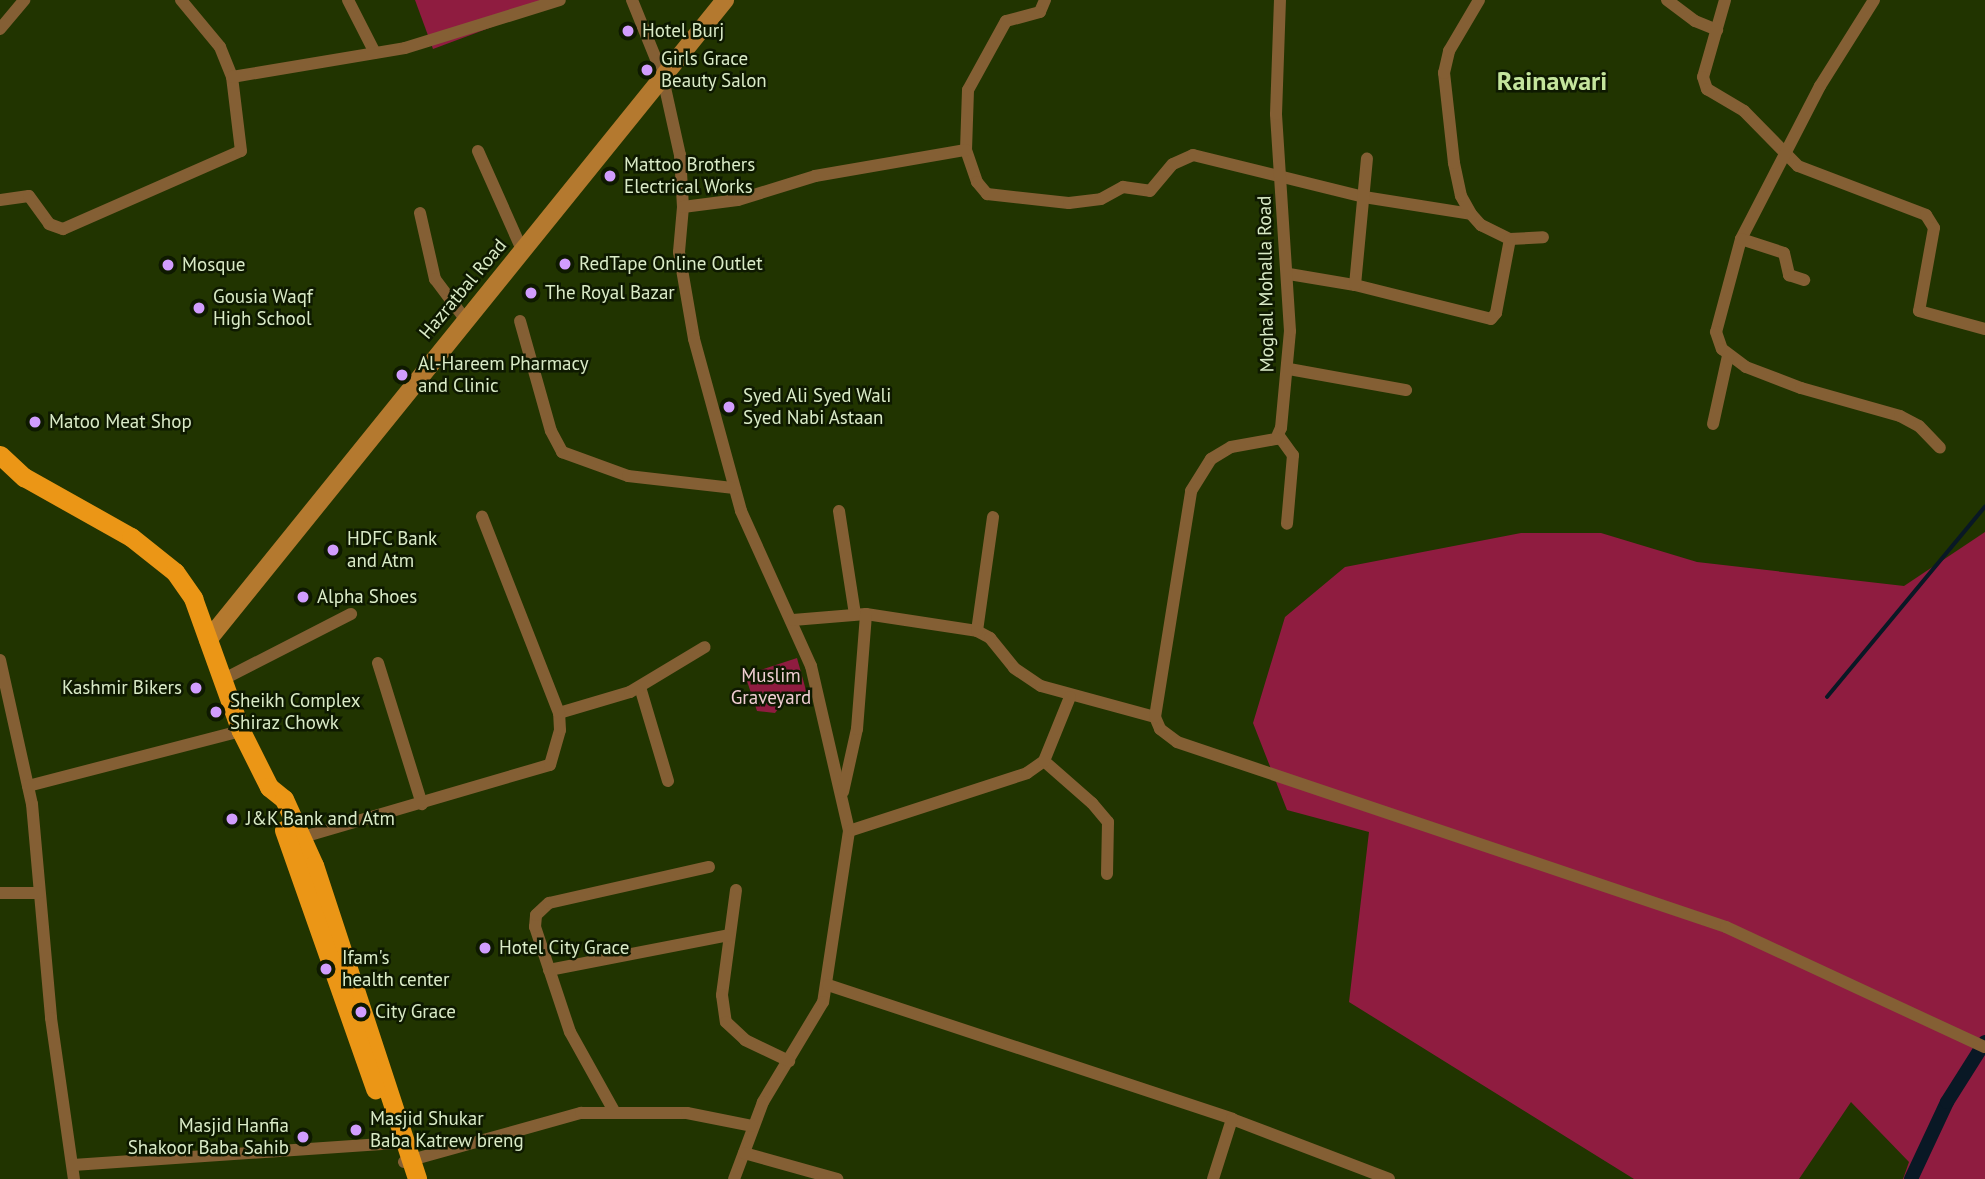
<!DOCTYPE html>
<html>
<head>
<meta charset="utf-8">
<style>
	body { margin:0 }
	#map { position:relative; width:1985px; height:1179px; overflow:hidden; background:#213400; font-family:"PT Sans",sans-serif }
	div>[style] { position:absolute }
	.green>* { inset:0; background:#8f1c40 }
	.stream>* { height:3.5px; margin:-1.75px; padding:0 1.75px; transform-origin:1.75px; border-radius:1.75px; background:#091825 }
	.canal>* { height:14px; margin:-7px; padding:0 7px; transform-origin:7px; border-radius:7px; background:#091825 }
	.minor>* { height:12px; margin:-6px; padding:0 6px; transform-origin:6px; border-radius:6px; background:#845f34 }
	.secondary>* { height:18px; margin:-9px; padding:0 9px; transform-origin:9px; border-radius:9px; background:#b4792f }
	.trunk>* { height:19px; margin:-9.5px; padding:0 9.5px; transform-origin:9.5px; border-radius:9.5px; background:#eb9616 }
	.dots>* { width:19px; height:19px; translate:-50% -50%; box-sizing:border-box; border:4px solid #0e1900; border-radius:50% }
	span { translate:-50% -50%; white-space:nowrap; text-align:center; line-height:1.15; -webkit-text-stroke:5px #0e1900; paint-order:stroke }
	.poi-label { font-size:19px; color:#daebc7 }
	.left { translate:0 -50%; text-align:left }
	.right { translate:-100% -50%; text-align:right }
	.street-label { font-size:19px; color:#daebc7 }
	.park-label { font-size:19px; color:#f0ced2 }
	.district-label { font-size:26px; color:#c4e59d; font-weight:700 }
</style>
</head>
<body>
<div id="map">
	<div class="green">
		<i style="clip-path:polygon(415px 0,564px 0,433px 49px)"></i>
		<i style="clip-path:polygon(1985px 532px,1985px 1179px,1903px 1179px,1909px 1162px,1851px 1102px,1799px 1179px,1634px 1179px,1349px 1002px,1369px 832px,1287px 810px,1253px 723px,1285px 617px,1345px 567px,1521px 533px,1601px 533px,1697px 562px,1904px 586px)"></i>
		<i style="clip-path:polygon(797px 658px,807px 694px,781px 705px,775px 713px,757px 711px,745px 675px)"></i>
	</div>
	<div class="stream">
		<i style="left:1827px;top:697px;width:247px;rotate:-50.3deg"></i>
	</div>
	<div class="canal">
		<i style="left:1911px;top:1179px;width:85px;rotate:-64.9deg"></i>
		<i style="left:1947px;top:1102px;width:71px;rotate:-57.7deg"></i>
	</div>
	<div class="minor">
		<i style="left:181px;top:0;width:61px;rotate:50.3deg"></i>
		<i style="left:220px;top:47px;width:32px;rotate:68deg"></i>
		<i style="left:348px;top:0;width:59px;rotate:63deg"></i>
		<i style="left:632px;top:0;width:80px;rotate:67.9deg"></i>
		<i style="left:662px;top:74px;width:83px;rotate:77.5deg"></i>
		<i style="left:680px;top:155px;width:52px;rotate:86.7deg"></i>
		<i style="left:683px;top:207px;width:45px;rotate:95.1deg"></i>
		<i style="left:679px;top:252px;width:88px;rotate:80.2deg"></i>
		<i style="left:694px;top:339px;width:178px;rotate:74.7deg"></i>
		<i style="left:741px;top:511px;width:170px;rotate:65.7deg"></i>
		<i style="left:811px;top:666px;width:169px;rotate:77deg"></i>
		<i style="left:849px;top:831px;width:173px;rotate:98.6deg"></i>
		<i style="left:823px;top:1002px;width:117px;rotate:121deg"></i>
		<i style="left:763px;top:1102px;width:82px;rotate:110.6deg"></i>
		<i style="left:1045px;top:0;width:13px;rotate:113deg"></i>
		<i style="left:1040px;top:12px;width:35px;rotate:165deg"></i>
		<i style="left:1006px;top:21px;width:79px;rotate:118.8deg"></i>
		<i style="left:968px;top:90px;width:60px;rotate:91.9deg"></i>
		<i style="left:966px;top:150px;width:34px;rotate:71deg"></i>
		<i style="left:977px;top:182px;width:16px;rotate:50deg"></i>
		<i style="left:987px;top:194px;width:82px;rotate:6.3deg"></i>
		<i style="left:1069px;top:203px;width:32px;rotate:-7deg"></i>
		<i style="left:1101px;top:199px;width:25px;rotate:-29deg"></i>
		<i style="left:1123px;top:187px;width:27px;rotate:8deg"></i>
		<i style="left:1150px;top:191px;width:35px;rotate:-50deg"></i>
		<i style="left:1173px;top:164px;width:22px;rotate:-24deg"></i>
		<i style="left:1193px;top:155px;width:176px;rotate:13.8deg"></i>
		<i style="left:1364px;top:197px;width:108px;rotate:9deg"></i>
		<i style="left:1471px;top:214px;width:15px;rotate:48deg"></i>
		<i style="left:1481px;top:225px;width:32px;rotate:26deg"></i>
		<i style="left:1510px;top:239px;width:33px;rotate:-3deg"></i>
		<i style="left:1667px;top:0;width:35px;rotate:37deg"></i>
		<i style="left:1695px;top:21px;width:24px;rotate:22deg"></i>
		<i style="left:1725px;top:0;width:80px;rotate:105.9deg"></i>
		<i style="left:1703px;top:77px;width:13px;rotate:72deg"></i>
		<i style="left:1707px;top:89px;width:43px;rotate:30.7deg"></i>
		<i style="left:1744px;top:111px;width:77px;rotate:45.5deg"></i>
		<i style="left:1798px;top:166px;width:137px;rotate:20.9deg"></i>
		<i style="left:1926px;top:215px;width:15px;rotate:58deg"></i>
		<i style="left:1934px;top:228px;width:84px;rotate:100.2deg"></i>
		<i style="left:1919px;top:311px;width:68px;rotate:15.3deg"></i>
		<i style="left:1874px;top:0;width:102px;rotate:122.1deg"></i>
		<i style="left:1820px;top:86px;width:172px;rotate:117.3deg"></i>
		<i style="left:1741px;top:239px;width:96px;rotate:105deg"></i>
		<i style="left:1716px;top:332px;width:18px;rotate:71deg"></i>
		<i style="left:1722px;top:349px;width:30px;rotate:37deg"></i>
		<i style="left:1746px;top:367px;width:59px;rotate:20.9deg"></i>
		<i style="left:1801px;top:388px;width:103px;rotate:15.8deg"></i>
		<i style="left:1900px;top:416px;width:21px;rotate:28deg"></i>
		<i style="left:1919px;top:426px;width:30px;rotate:46deg"></i>
		<i style="left:0;top:29px;width:38px;rotate:-50deg"></i>
		<i style="left:478px;top:151px;width:108px;rotate:66deg"></i>
		<i style="left:0;top:200px;width:29px;rotate:-8deg"></i>
		<i style="left:29px;top:196px;width:34px;rotate:54deg"></i>
		<i style="left:49px;top:224px;width:15px;rotate:20deg"></i>
		<i style="left:63px;top:229px;width:194px;rotate:-23.7deg"></i>
		<i style="left:241px;top:151px;width:75px;rotate:-96.9deg"></i>
		<i style="left:232px;top:77px;width:175px;rotate:-9.5deg"></i>
		<i style="left:405px;top:48px;width:162px;rotate:-17.2deg"></i>
		<i style="left:683px;top:207px;width:55px;rotate:-7.3deg"></i>
		<i style="left:738px;top:200px;width:81px;rotate:-17.3deg"></i>
		<i style="left:815px;top:176px;width:153px;rotate:-9.8deg"></i>
		<i style="left:420px;top:213px;width:68px;rotate:77.2deg"></i>
		<i style="left:435px;top:279px;width:50px;rotate:53.1deg"></i>
		<i style="left:1471px;top:214px;width:21px;rotate:-119deg"></i>
		<i style="left:1461px;top:196px;width:34px;rotate:-102deg"></i>
		<i style="left:1454px;top:163px;width:91px;rotate:-96.3deg"></i>
		<i style="left:1444px;top:73px;width:23px;rotate:-77deg"></i>
		<i style="left:1449px;top:51px;width:59px;rotate:-59.5deg"></i>
		<i style="left:1741px;top:239px;width:45px;rotate:18deg"></i>
		<i style="left:1784px;top:253px;width:23px;rotate:77deg"></i>
		<i style="left:1789px;top:275px;width:16px;rotate:18deg"></i>
		<i style="left:1289px;top:274px;width:67px;rotate:9.5deg"></i>
		<i style="left:1355px;top:285px;width:140px;rotate:14deg"></i>
		<i style="left:1491px;top:319px;width:8px;rotate:-50deg"></i>
		<i style="left:1496px;top:313px;width:75px;rotate:-79.3deg"></i>
		<i style="left:1355px;top:285px;width:127px;rotate:-84.6deg"></i>
		<i style="left:520px;top:321px;width:114px;rotate:74.3deg"></i>
		<i style="left:551px;top:431px;width:24px;rotate:62deg"></i>
		<i style="left:562px;top:452px;width:70px;rotate:20deg"></i>
		<i style="left:628px;top:476px;width:107px;rotate:6.5deg"></i>
		<i style="left:1289px;top:369px;width:119px;rotate:10.2deg"></i>
		<i style="left:1713px;top:424px;width:70px;rotate:-77.6deg"></i>
		<i style="left:1279px;top:436px;width:24px;rotate:54deg"></i>
		<i style="left:1293px;top:455px;width:69px;rotate:95deg"></i>
		<i style="left:839px;top:511px;width:104px;rotate:81.2deg"></i>
		<i style="left:793px;top:620px;width:73px;rotate:-4.7deg"></i>
		<i style="left:866px;top:614px;width:112px;rotate:8.7deg"></i>
		<i style="left:977px;top:631px;width:15px;rotate:28deg"></i>
		<i style="left:990px;top:638px;width:38px;rotate:51deg"></i>
		<i style="left:1014px;top:668px;width:32px;rotate:34deg"></i>
		<i style="left:1041px;top:686px;width:118px;rotate:15.2deg"></i>
		<i style="left:977px;top:631px;width:115px;rotate:-82deg"></i>
		<i style="left:0;top:660px;width:148px;rotate:77.5deg"></i>
		<i style="left:32px;top:804px;width:215px;rotate:84.9deg"></i>
		<i style="left:51px;top:1018px;width:163px;rotate:81.9deg"></i>
		<i style="left:378px;top:663px;width:148px;rotate:72.7deg"></i>
		<i style="left:222px;top:680px;width:145px;rotate:-27.1deg"></i>
		<i style="left:640px;top:687px;width:98px;rotate:73.4deg"></i>
		<i style="left:559px;top:713px;width:74px;rotate:-16.5deg"></i>
		<i style="left:630px;top:692px;width:87px;rotate:-31deg"></i>
		<i style="left:1155px;top:717px;width:13px;rotate:67deg"></i>
		<i style="left:1160px;top:729px;width:21px;rotate:37deg"></i>
		<i style="left:1177px;top:742px;width:579px;rotate:18.62deg"></i>
		<i style="left:1726px;top:927px;width:285px;rotate:24.9deg"></i>
		<i style="left:1155px;top:717px;width:229px;rotate:-80.9deg"></i>
		<i style="left:1191px;top:491px;width:38px;rotate:-58deg"></i>
		<i style="left:1211px;top:459px;width:23px;rotate:-31deg"></i>
		<i style="left:1231px;top:447px;width:46px;rotate:-10.1deg"></i>
		<i style="left:1276px;top:439px;width:12px;rotate:-66deg"></i>
		<i style="left:1281px;top:428px;width:97px;rotate:-84.7deg"></i>
		<i style="left:1290px;top:331px;width:217px;rotate:-93.7deg"></i>
		<i style="left:1276px;top:114px;width:114px;rotate:-88deg"></i>
		<i style="left:1044px;top:761px;width:64px;rotate:41.2deg"></i>
		<i style="left:1092px;top:803px;width:25px;rotate:50deg"></i>
		<i style="left:1108px;top:822px;width:52px;rotate:91.1deg"></i>
		<i style="left:28px;top:786px;width:220px;rotate:-14.5deg"></i>
		<i style="left:843px;top:792px;width:65px;rotate:-77.5deg"></i>
		<i style="left:857px;top:729px;width:115px;rotate:-85.5deg"></i>
		<i style="left:849px;top:831px;width:187px;rotate:-18deg"></i>
		<i style="left:1027px;top:773px;width:21px;rotate:-35deg"></i>
		<i style="left:1044px;top:761px;width:69px;rotate:-67.9deg"></i>
		<i style="left:303px;top:837px;width:257px;rotate:-16.3deg"></i>
		<i style="left:550px;top:765px;width:36px;rotate:-74deg"></i>
		<i style="left:560px;top:730px;width:17px;rotate:-93deg"></i>
		<i style="left:559px;top:713px;width:211px;rotate:-111.4deg"></i>
		<i style="left:736px;top:890px;width:106px;rotate:97.6deg"></i>
		<i style="left:722px;top:995px;width:27px;rotate:82deg"></i>
		<i style="left:726px;top:1022px;width:26px;rotate:43deg"></i>
		<i style="left:745px;top:1040px;width:49px;rotate:25.5deg"></i>
		<i style="left:0;top:893px;width:39px"></i>
		<i style="left:549px;top:970px;width:183px;rotate:-11deg"></i>
		<i style="left:828px;top:985px;width:426px;rotate:18.3deg"></i>
		<i style="left:1232px;top:1119px;width:168px;rotate:20.9deg"></i>
		<i style="left:614px;top:1111px;width:90px;rotate:-119.1deg"></i>
		<i style="left:570px;top:1032px;width:111px;rotate:-108.4deg"></i>
		<i style="left:535px;top:927px;width:12px;rotate:-85deg"></i>
		<i style="left:536px;top:915px;width:18px;rotate:-43deg"></i>
		<i style="left:549px;top:903px;width:164px;rotate:-12.7deg"></i>
		<i style="left:744px;top:1153px;width:97px;rotate:15.6deg"></i>
		<i style="left:404px;top:1162px;width:184px;rotate:-15.5deg"></i>
		<i style="left:581px;top:1113px;width:106px"></i>
		<i style="left:687px;top:1113px;width:66px;rotate:11.3deg"></i>
		<i style="left:73px;top:1165px;width:324px;rotate:-3.9deg"></i>
		<i style="left:1213px;top:1179px;width:63px;rotate:-72.4deg"></i>
	</div>
	<div class="secondary">
		<i style="left:208px;top:640px;width:823px;rotate:-51.07deg"></i>
	</div>
	<div class="trunk">
		<i style="left:0;top:455px;width:33px;rotate:43deg"></i>
		<i style="left:24px;top:477px;width:123px;rotate:29.3deg"></i>
		<i style="left:131px;top:537px;width:56px;rotate:38.5deg"></i>
		<i style="left:175px;top:572px;width:32px;rotate:55deg"></i>
		<i style="left:193px;top:598px;width:141px;rotate:70.2deg"></i>
		<i style="left:241px;top:731px;width:63px;rotate:63.4deg"></i>
		<i style="left:269px;top:787px;width:19px;rotate:39deg"></i>
		<i style="left:284px;top:799px;width:72px;rotate:65.6deg"></i>
		<i style="left:314px;top:865px;width:330px;rotate:71.8deg"></i>
		<i style="left:284px;top:830px;width:275px;rotate:70.6deg"></i>
	</div>
	<div class="dots">
		<i style="left:628px;top:31px;background:#d19dfe"></i>
		<i style="left:647px;top:70px;background:#d19dfe"></i>
		<i style="left:610px;top:176px;background:#d19dfe"></i>
		<i style="left:565px;top:264px;background:#d19dfe"></i>
		<i style="left:168px;top:265px;background:#d19dfe"></i>
		<i style="left:531px;top:293px;background:#d19dfe"></i>
		<i style="left:199px;top:308px;background:#d19dfe"></i>
		<i style="left:402px;top:375px;background:#d19dfe"></i>
		<i style="left:729px;top:407px;background:#d19dfe"></i>
		<i style="left:35px;top:422px;background:#d19dfe"></i>
		<i style="left:333px;top:550px;background:#d19dfe"></i>
		<i style="left:303px;top:597px;background:#d19dfe"></i>
		<i style="left:196px;top:688px;background:#d19dfe"></i>
		<i style="left:216px;top:712px;background:#d19dfe"></i>
		<i style="left:232px;top:819px;background:#d19dfe"></i>
		<i style="left:485px;top:948px;background:#d19dfe"></i>
		<i style="left:326px;top:969px;background:#d19dfe"></i>
		<i style="left:361px;top:1012px;background:#d19dfe"></i>
		<i style="left:356px;top:1130px;background:#d19dfe"></i>
		<i style="left:303px;top:1137px;background:#d19dfe"></i>
	</div>
	<div class="poi-label">
		<span class="left" style="left:642px;top:31px">Hotel Burj</span>
		<span class="left" style="left:661px;top:70px">Girls Grace<br>Beauty Salon</span>
		<span class="left" style="left:624px;top:176px">Mattoo Brothers<br>Electrical Works</span>
		<span class="left" style="left:579px;top:264px">RedTape Online Outlet</span>
		<span class="left" style="left:182px;top:265px">Mosque</span>
		<span class="left" style="left:545px;top:293px">The Royal Bazar</span>
		<span class="left" style="left:213px;top:308px">Gousia Waqf<br>High School</span>
		<span class="left" style="left:418px;top:375px">Al-Hareem Pharmacy<br>and Clinic</span>
		<span class="left" style="left:743px;top:407px">Syed Ali Syed Wali<br>Syed Nabi Astaan</span>
		<span class="left" style="left:49px;top:422px">Matoo Meat Shop</span>
		<span class="left" style="left:347px;top:550px">HDFC Bank<br>and Atm</span>
		<span class="left" style="left:317px;top:597px">Alpha Shoes</span>
		<span class="right" style="left:182px;top:688px">Kashmir Bikers</span>
		<span class="left" style="left:230px;top:712px">Sheikh Complex<br>Shiraz Chowk</span>
		<span class="left" style="left:246px;top:819px">J&amp;K Bank and Atm</span>
		<span class="left" style="left:499px;top:948px">Hotel City Grace</span>
		<span class="left" style="left:342px;top:969px">Ifam's<br>health center</span>
		<span class="left" style="left:375px;top:1012px">City Grace</span>
		<span class="left" style="left:370px;top:1130px">Masjid Shukar<br>Baba Katrew breng</span>
		<span class="right" style="left:289px;top:1137px">Masjid Hanfia<br>Shakoor Baba Sahib</span>
	</div>
	<div class="street-label">
		<span style="left:1266px;top:284px;rotate:-91deg">Moghal Mohalla Road</span>
		<span style="left:463px;top:289px;rotate:-50deg">Hazratbal Road</span>
	</div>
	<div class="park-label">
		<span style="left:771px;top:687px">Muslim<br>Graveyard</span>
	</div>
	<div class="district-label">
		<span style="left:1552px;top:81px">Rainawari</span>
	</div>
</div>
</body>
</html>
